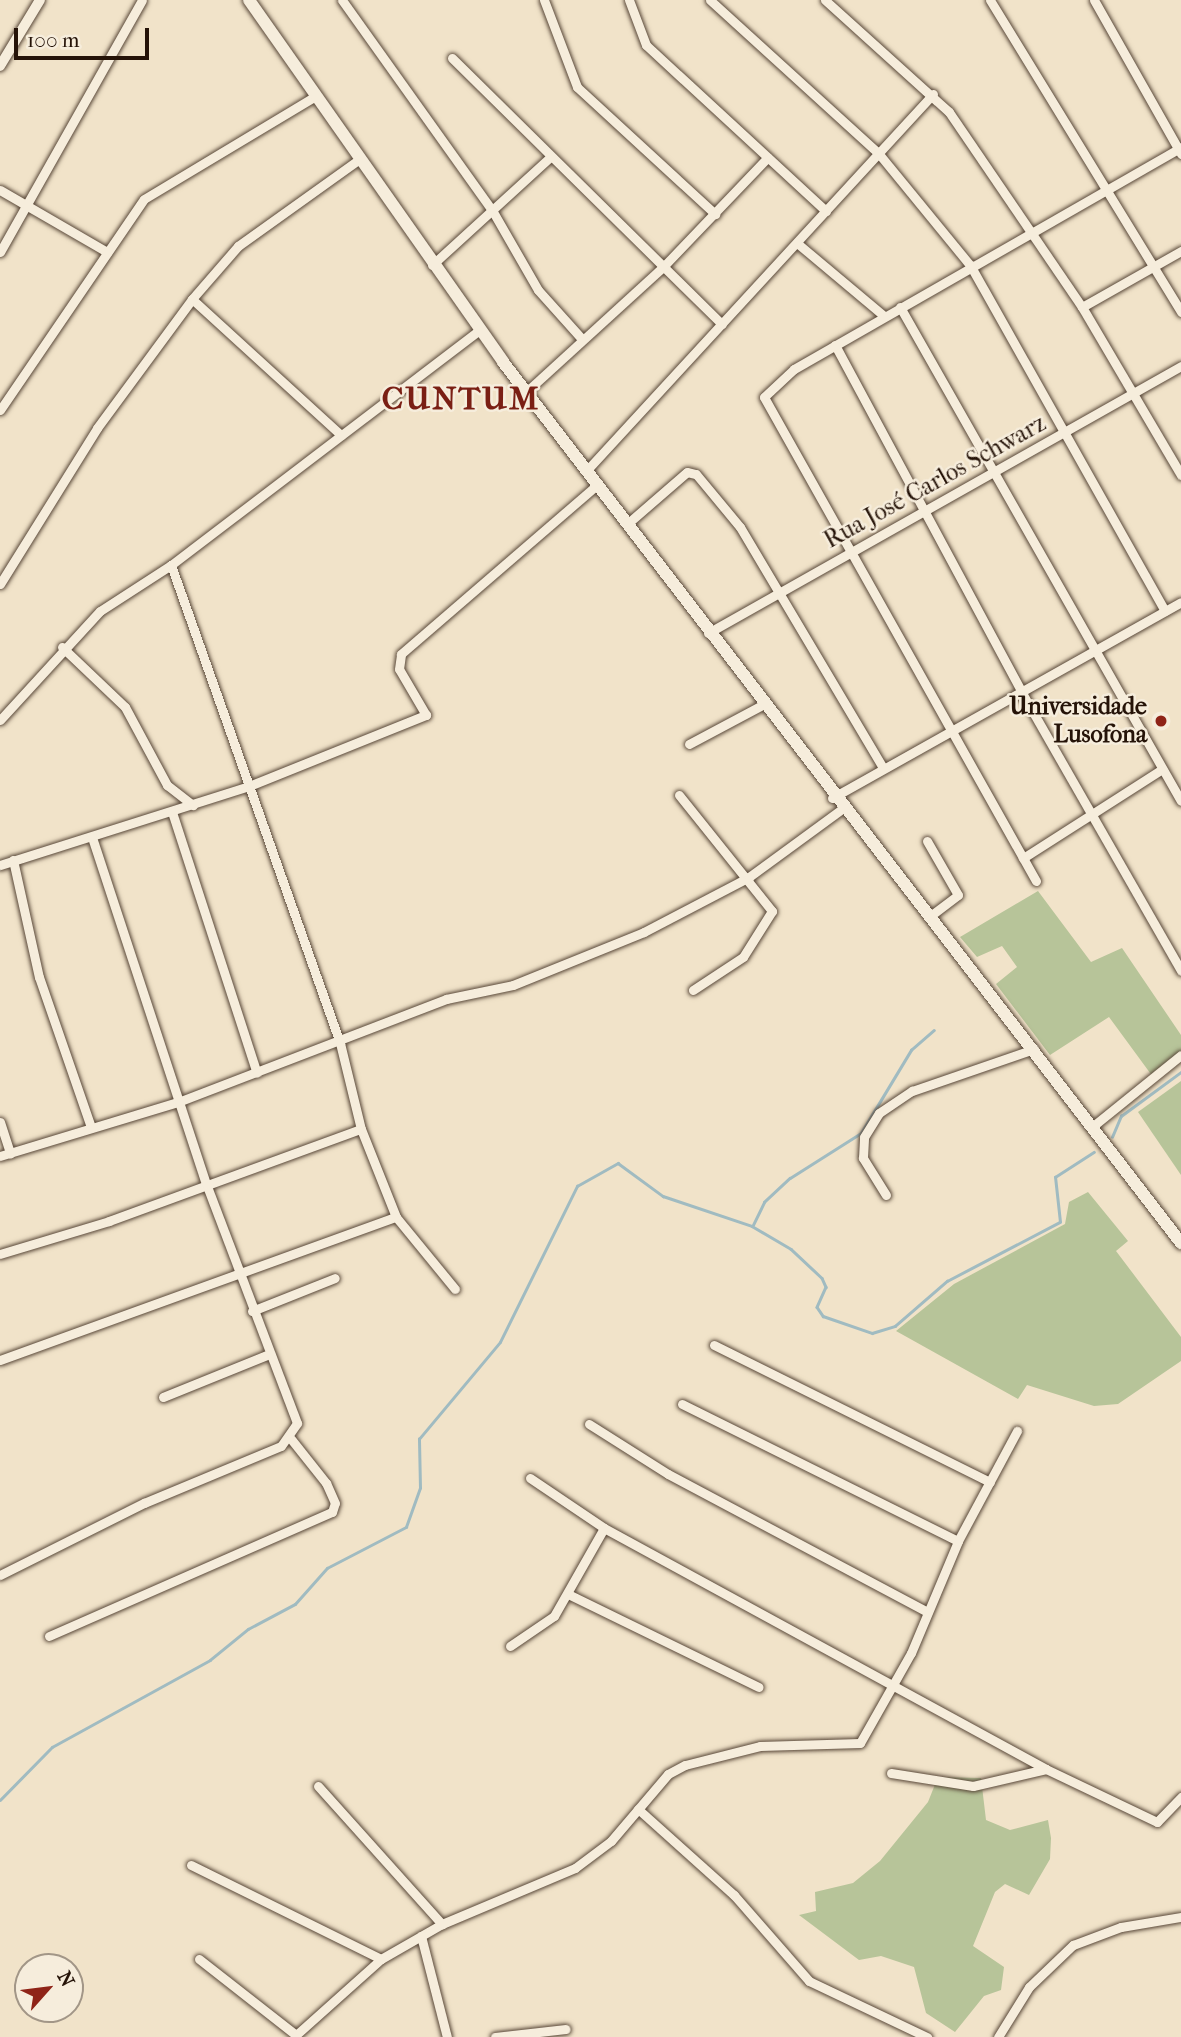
<!DOCTYPE html>
<html>
<head>
<meta charset="utf-8">
<style>
	body { margin:0 }
	#map { position:relative; width:1181px; height:2037px; overflow:hidden; background:#f1e3c9; font-family:"IM FELL French Canon",serif }
	div>[style] { position:absolute }
	.green>* { inset:0; background:#b7c499 }
	.stream>* { height:2.5px; margin:-1.25px; padding:0 1.25px; transform-origin:1.25px; border-radius:1.25px; background:#a0bbc1 }
	.roads { filter:drop-shadow(0 0 2px #584738) drop-shadow(0 0 2px #584738) }
	.minor>* { height:9px; margin:-4.5px; padding:0 4.5px; transform-origin:4.5px; border-radius:4.5px; background:#f6eddc }
	.tertiary>* { height:10px; margin:-5px; padding:0 5px; transform-origin:5px; border-radius:5px; background:#f6eddc }
	.secondary>* { height:12px; margin:-6px; padding:0 6px; transform-origin:6px; border-radius:6px; background:#f6eddc }
	.dots>* { width:19px; height:19px; translate:-50% -50%; box-sizing:border-box; border:4px solid #f6eddc; border-radius:50% }
	span { translate:-50% -50%; white-space:nowrap; text-align:center; line-height:1.15; -webkit-text-stroke:5px #f6eddc; paint-order:stroke }
	.street-label { font-size:24px; color:#251308 }
	.poi-label { font-size:24px; color:#251308; font-weight:700 }
	.right { translate:-100% -50%; text-align:right }
	.district-label { font-size:32px; color:#7a1f14; font-weight:700; letter-spacing:2px }
	.north { position:absolute; left:14px; top:1953px; width:70px; height:70px; box-sizing:border-box; background:#f6eddc; border:2px solid #a29687; border-radius:50%; rotate:62deg; font-size:19px; font-weight:700; line-height:28px; text-align:center; color:#251308 }
	.north::after { content:''; display:block; margin:auto; width:24px; height:32px; background:#8f2418; clip-path:polygon(50% 0,100% 100%,50% 72%,0 100%) }
	.scale { position:absolute; left:14px; top:28px; width:135px; height:32px; box-sizing:border-box; border:4px solid #251308; border-top:0; padding-left:9px; font-size:21px; line-height:24px; white-space:nowrap; color:#251308; -webkit-text-stroke:5px #f6eddc; paint-order:stroke }
</style>
</head>
<body>
<div id="map">
	<div class="green">
		<i style="clip-path:polygon(1038px 891px,1091px 962px,1122px 948px,1181px 1035px,1181px 1054px,1153px 1077px,1109px 1017px,1050px 1055px,996px 984px,1017px 967px,1002px 946px,977px 957px,960px 937px)"></i>
		<i style="clip-path:polygon(1181px 1081px,1181px 1175px,1138px 1112px)"></i>
		<i style="clip-path:polygon(1088px 1192px,1128px 1241px,1116px 1251px,1181px 1337px,1181px 1361px,1118px 1404px,1094px 1406px,1027px 1385px,1018px 1399px,896px 1331px,954px 1284px,1065px 1224px,1069px 1202px)"></i>
		<i style="clip-path:polygon(938px 1777px,981px 1778px,986px 1820px,1010px 1830px,1048px 1820px,1051px 1838px,1050px 1859px,1029px 1895px,1005px 1884px,995px 1892px,973px 1946px,1004px 1967px,1001px 1990px,984px 1996px,955px 2032px,926px 2013px,914px 1967px,881px 1956px,859px 1960px,799px 1915px,816px 1911px,815px 1892px,853px 1883px,880px 1861px,928px 1802px)"></i>
	</div>
	<div class="stream">
		<i style="left:1112px;top:1137px;width:23px;rotate:-67deg"></i>
		<i style="left:1121px;top:1116px;width:74px;rotate:-36.3deg"></i>
		<i style="left:753px;top:1225px;width:25px;rotate:-64deg"></i>
		<i style="left:764px;top:1202px;width:35px;rotate:-43deg"></i>
		<i style="left:790px;top:1178px;width:84px;rotate:-32.4deg"></i>
		<i style="left:861px;top:1133px;width:97px;rotate:-58.9deg"></i>
		<i style="left:911px;top:1050px;width:30px;rotate:-41deg"></i>
		<i style="left:0;top:1800px;width:74px;rotate:-45.5deg"></i>
		<i style="left:52px;top:1747px;width:180px;rotate:-28.8deg"></i>
		<i style="left:210px;top:1660px;width:49px;rotate:-39.2deg"></i>
		<i style="left:248px;top:1629px;width:53px;rotate:-28deg"></i>
		<i style="left:295px;top:1604px;width:48px;rotate:-48.4deg"></i>
		<i style="left:327px;top:1568px;width:89px;rotate:-27.4deg"></i>
		<i style="left:406px;top:1527px;width:41px;rotate:-70.3deg"></i>
		<i style="left:420px;top:1488px;width:49px;rotate:-91.2deg"></i>
		<i style="left:419px;top:1439px;width:126px;rotate:-50.1deg"></i>
		<i style="left:500px;top:1342px;width:174px;rotate:-63.7deg"></i>
		<i style="left:577px;top:1186px;width:47px;rotate:-29.3deg"></i>
		<i style="left:618px;top:1163px;width:56px;rotate:36.3deg"></i>
		<i style="left:663px;top:1196px;width:94px;rotate:18.6deg"></i>
		<i style="left:752px;top:1226px;width:45px;rotate:30.5deg"></i>
		<i style="left:791px;top:1249px;width:42px;rotate:43.1deg"></i>
		<i style="left:822px;top:1278px;width:10px;rotate:66deg"></i>
		<i style="left:826px;top:1287px;width:22px;rotate:114deg"></i>
		<i style="left:817px;top:1307px;width:11px;rotate:56deg"></i>
		<i style="left:823px;top:1316px;width:52px;rotate:19.1deg"></i>
		<i style="left:872px;top:1333px;width:24px;rotate:-17deg"></i>
		<i style="left:895px;top:1326px;width:69px;rotate:-40.9deg"></i>
		<i style="left:947px;top:1281px;width:127px;rotate:-27.6deg"></i>
		<i style="left:1060px;top:1222px;width:45px;rotate:-96.3deg"></i>
		<i style="left:1055px;top:1177px;width:46px;rotate:-32.7deg"></i>
	</div>
	<div class="roads">
		<div class="minor">
			<i style="left:342px;top:0;width:258px;rotate:54.5deg"></i>
			<i style="left:492px;top:210px;width:92px;rotate:60.1deg"></i>
			<i style="left:538px;top:290px;width:66px;rotate:48.1deg"></i>
			<i style="left:544px;top:0;width:93px;rotate:69.2deg"></i>
			<i style="left:577px;top:87px;width:188px;rotate:42.6deg"></i>
			<i style="left:629px;top:0;width:48px;rotate:69.3deg"></i>
			<i style="left:646px;top:45px;width:245px;rotate:42.7deg"></i>
			<i style="left:710px;top:0;width:229px;rotate:42.3deg"></i>
			<i style="left:879px;top:154px;width:144px;rotate:50.7deg"></i>
			<i style="left:970px;top:265px;width:397px;rotate:60.6deg"></i>
			<i style="left:825px;top:0;width:167px;rotate:42.1deg"></i>
			<i style="left:949px;top:112px;width:236px;rotate:55.7deg"></i>
			<i style="left:1082px;top:307px;width:195px;rotate:59.5deg"></i>
			<i style="left:990px;top:0;width:366px;rotate:58.5deg"></i>
			<i style="left:1094px;top:0;width:177px;rotate:60.5deg"></i>
			<i style="left:452px;top:58px;width:379px;rotate:44.6deg"></i>
			<i style="left:0;top:190px;width:124px;rotate:30.1deg"></i>
			<i style="left:797px;top:243px;width:114px;rotate:40deg"></i>
			<i style="left:0;top:252px;width:289px;rotate:-60.6deg"></i>
			<i style="left:432px;top:265px;width:159px;rotate:-42.4deg"></i>
			<i style="left:192px;top:299px;width:70px;rotate:-49deg"></i>
			<i style="left:238px;top:246px;width:148px;rotate:-35.6deg"></i>
			<i style="left:900px;top:307px;width:568px;rotate:60.37deg"></i>
			<i style="left:1082px;top:307px;width:114px;rotate:-29.5deg"></i>
			<i style="left:835px;top:345px;width:395px;rotate:61.7deg"></i>
			<i style="left:1022px;top:693px;width:320px;rotate:60.2deg"></i>
			<i style="left:526px;top:392px;width:184px;rotate:-42.4deg"></i>
			<i style="left:662px;top:268px;width:153px;rotate:-46.3deg"></i>
			<i style="left:0;top:410px;width:255px;rotate:-55.7deg"></i>
			<i style="left:144px;top:199px;width:198px;rotate:-31deg"></i>
			<i style="left:587px;top:470px;width:511px;rotate:-47.38deg"></i>
			<i style="left:627px;top:524px;width:79px;rotate:-40.9deg"></i>
			<i style="left:687px;top:472px;width:9px;rotate:13deg"></i>
			<i style="left:696px;top:474px;width:69px;rotate:50.3deg"></i>
			<i style="left:740px;top:527px;width:280px;rotate:59.3deg"></i>
			<i style="left:171px;top:565px;width:507px;rotate:70.53deg"></i>
			<i style="left:340px;top:1043px;width:89px;rotate:76.3deg"></i>
			<i style="left:361px;top:1129px;width:95px;rotate:68.3deg"></i>
			<i style="left:396px;top:1217px;width:93px;rotate:50.7deg"></i>
			<i style="left:0;top:584px;width:184px;rotate:-58.1deg"></i>
			<i style="left:97px;top:428px;width:160px;rotate:-53.6deg"></i>
			<i style="left:192px;top:299px;width:202px;rotate:42.4deg"></i>
			<i style="left:708px;top:633px;width:543px;rotate:-29.44deg"></i>
			<i style="left:62px;top:647px;width:87px;rotate:43.6deg"></i>
			<i style="left:125px;top:707px;width:89px;rotate:61.7deg"></i>
			<i style="left:167px;top:785px;width:33px;rotate:38deg"></i>
			<i style="left:0;top:720px;width:148px;rotate:-47.5deg"></i>
			<i style="left:100px;top:611px;width:85px;rotate:-32.9deg"></i>
			<i style="left:171px;top:565px;width:388px;rotate:-37.3deg"></i>
			<i style="left:689px;top:744px;width:83px;rotate:-28.1deg"></i>
			<i style="left:679px;top:795px;width:149px;rotate:51.3deg"></i>
			<i style="left:772px;top:911px;width:54px;rotate:122.2deg"></i>
			<i style="left:743px;top:957px;width:60px;rotate:146.6deg"></i>
			<i style="left:832px;top:798px;width:400px;rotate:-29.3deg"></i>
			<i style="left:172px;top:812px;width:274px;rotate:72deg"></i>
			<i style="left:927px;top:841px;width:62px;rotate:60.1deg"></i>
			<i style="left:958px;top:895px;width:35px;rotate:143deg"></i>
			<i style="left:1023px;top:858px;width:165px;rotate:-32.6deg"></i>
			<i style="left:13px;top:860px;width:120px;rotate:77.5deg"></i>
			<i style="left:39px;top:977px;width:159px;rotate:70.9deg"></i>
			<i style="left:0;top:865px;width:261px;rotate:-17.6deg"></i>
			<i style="left:249px;top:786px;width:191px;rotate:-21.9deg"></i>
			<i style="left:426px;top:715px;width:53px;rotate:-120.4deg"></i>
			<i style="left:399px;top:669px;width:15px;rotate:-82deg"></i>
			<i style="left:401px;top:654px;width:259px;rotate:-40.8deg"></i>
			<i style="left:1036px;top:881px;width:555px;rotate:-119.34deg"></i>
			<i style="left:764px;top:397px;width:41px;rotate:-43deg"></i>
			<i style="left:794px;top:369px;width:446px;rotate:-29.8deg"></i>
			<i style="left:0;top:1122px;width:33px;rotate:72deg"></i>
			<i style="left:1092px;top:1127px;width:114px;rotate:-39deg"></i>
			<i style="left:0;top:1156px;width:186px;rotate:-16.9deg"></i>
			<i style="left:178px;top:1102px;width:287px;rotate:-21deg"></i>
			<i style="left:446px;top:999px;width:68px;rotate:-11.8deg"></i>
			<i style="left:513px;top:985px;width:141px;rotate:-22deg"></i>
			<i style="left:644px;top:932px;width:119px;rotate:-27.6deg"></i>
			<i style="left:749px;top:877px;width:115px;rotate:-36.2deg"></i>
			<i style="left:886px;top:1195px;width:44px;rotate:-121.9deg"></i>
			<i style="left:863px;top:1158px;width:21px;rotate:-87deg"></i>
			<i style="left:864px;top:1137px;width:28px;rotate:-58deg"></i>
			<i style="left:879px;top:1113px;width:40px;rotate:-34deg"></i>
			<i style="left:912px;top:1091px;width:129px;rotate:-19deg"></i>
			<i style="left:0;top:1254px;width:114px;rotate:-16.8deg"></i>
			<i style="left:109px;top:1221px;width:268px;rotate:-20.1deg"></i>
			<i style="left:252px;top:1311px;width:89px;rotate:-21.7deg"></i>
			<i style="left:714px;top:1345px;width:308px;rotate:26.4deg"></i>
			<i style="left:0;top:1360px;width:421px;rotate:-19.9deg"></i>
			<i style="left:163px;top:1397px;width:112px;rotate:-22deg"></i>
			<i style="left:682px;top:1404px;width:308px;rotate:26.4deg"></i>
			<i style="left:589px;top:1424px;width:93px;rotate:32.3deg"></i>
			<i style="left:668px;top:1474px;width:294px;rotate:28deg"></i>
			<i style="left:530px;top:1478px;width:89px;rotate:34deg"></i>
			<i style="left:604px;top:1528px;width:503px;rotate:28.6deg"></i>
			<i style="left:1046px;top:1769px;width:123px;rotate:25.5deg"></i>
			<i style="left:1157px;top:1822px;width:35px;rotate:-46deg"></i>
			<i style="left:0;top:1575px;width:161px;rotate:-26.6deg"></i>
			<i style="left:144px;top:1503px;width:148px;rotate:-22.6deg"></i>
			<i style="left:281px;top:1446px;width:28px;rotate:-55deg"></i>
			<i style="left:297px;top:1423px;width:256px;rotate:-110.8deg"></i>
			<i style="left:206px;top:1184px;width:365px;rotate:-108.2deg"></i>
			<i style="left:568px;top:1594px;width:212px;rotate:26deg"></i>
			<i style="left:49px;top:1636px;width:309px;rotate:-23.7deg"></i>
			<i style="left:332px;top:1512px;width:9px;rotate:-72deg"></i>
			<i style="left:335px;top:1503px;width:22px;rotate:-114deg"></i>
			<i style="left:326px;top:1483px;width:56px;rotate:-128.5deg"></i>
			<i style="left:510px;top:1646px;width:53px;rotate:-34.3deg"></i>
			<i style="left:554px;top:1616px;width:101px;rotate:-60.4deg"></i>
			<i style="left:891px;top:1773px;width:83px;rotate:9deg"></i>
			<i style="left:973px;top:1786px;width:75px;rotate:-13.1deg"></i>
			<i style="left:318px;top:1786px;width:186px;rotate:48.1deg"></i>
			<i style="left:638px;top:1809px;width:129px;rotate:41.9deg"></i>
			<i style="left:734px;top:1895px;width:114px;rotate:48.9deg"></i>
			<i style="left:809px;top:1981px;width:131px;rotate:25.4deg"></i>
			<i style="left:191px;top:1865px;width:212px;rotate:26.3deg"></i>
			<i style="left:381px;top:1959px;width:70px;rotate:-29.8deg"></i>
			<i style="left:442px;top:1924px;width:144px;rotate:-22.8deg"></i>
			<i style="left:575px;top:1868px;width:45px;rotate:-36.9deg"></i>
			<i style="left:611px;top:1841px;width:88px;rotate:-49.6deg"></i>
			<i style="left:668px;top:1774px;width:19px;rotate:-28deg"></i>
			<i style="left:685px;top:1765px;width:77px;rotate:-14.2deg"></i>
			<i style="left:760px;top:1746px;width:100px;rotate:-1.7deg"></i>
			<i style="left:860px;top:1743px;width:103px;rotate:-60.5deg"></i>
			<i style="left:911px;top:1653px;width:121px;rotate:-67.2deg"></i>
			<i style="left:958px;top:1541px;width:125px;rotate:-61.8deg"></i>
			<i style="left:421px;top:1936px;width:104px;rotate:75.6deg"></i>
			<i style="left:199px;top:1959px;width:123px;rotate:38.1deg"></i>
			<i style="left:296px;top:2035px;width:114px;rotate:-41.8deg"></i>
			<i style="left:495px;top:2037px;width:71px;rotate:-6.4deg"></i>
			<i style="left:998px;top:2037px;width:59px;rotate:-58.2deg"></i>
			<i style="left:1029px;top:1987px;width:61px;rotate:-43.7deg"></i>
			<i style="left:1073px;top:1945px;width:51px;rotate:-20.6deg"></i>
			<i style="left:1121px;top:1927px;width:61px;rotate:-9.5deg"></i>
		</div>
		<div class="tertiary">
			<i style="left:0;top:66px;width:77px;rotate:-58.8deg"></i>
		</div>
		<div class="secondary">
			<i style="left:249px;top:0;width:442px;rotate:54.9deg"></i>
			<i style="left:503px;top:362px;width:1112px;rotate:52.42deg"></i>
		</div>
	</div>
	<div class="dots">
		<i style="left:1161px;top:721px;background:#8f2418"></i>
	</div>
	<div class="street-label">
		<span style="left:935px;top:482px;rotate:-29deg">Rua José Carlos Schwarz</span>
	</div>
	<div class="poi-label">
		<span class="right" style="left:1147px;top:721px">Universidade<br>Lusofona</span>
	</div>
	<div class="district-label">
		<span style="left:461px;top:399px">CUNTUM</span>
	</div>
	<div class="north">N</div>
	<div class="scale">100 m</div>
</div>
</body>
</html>
